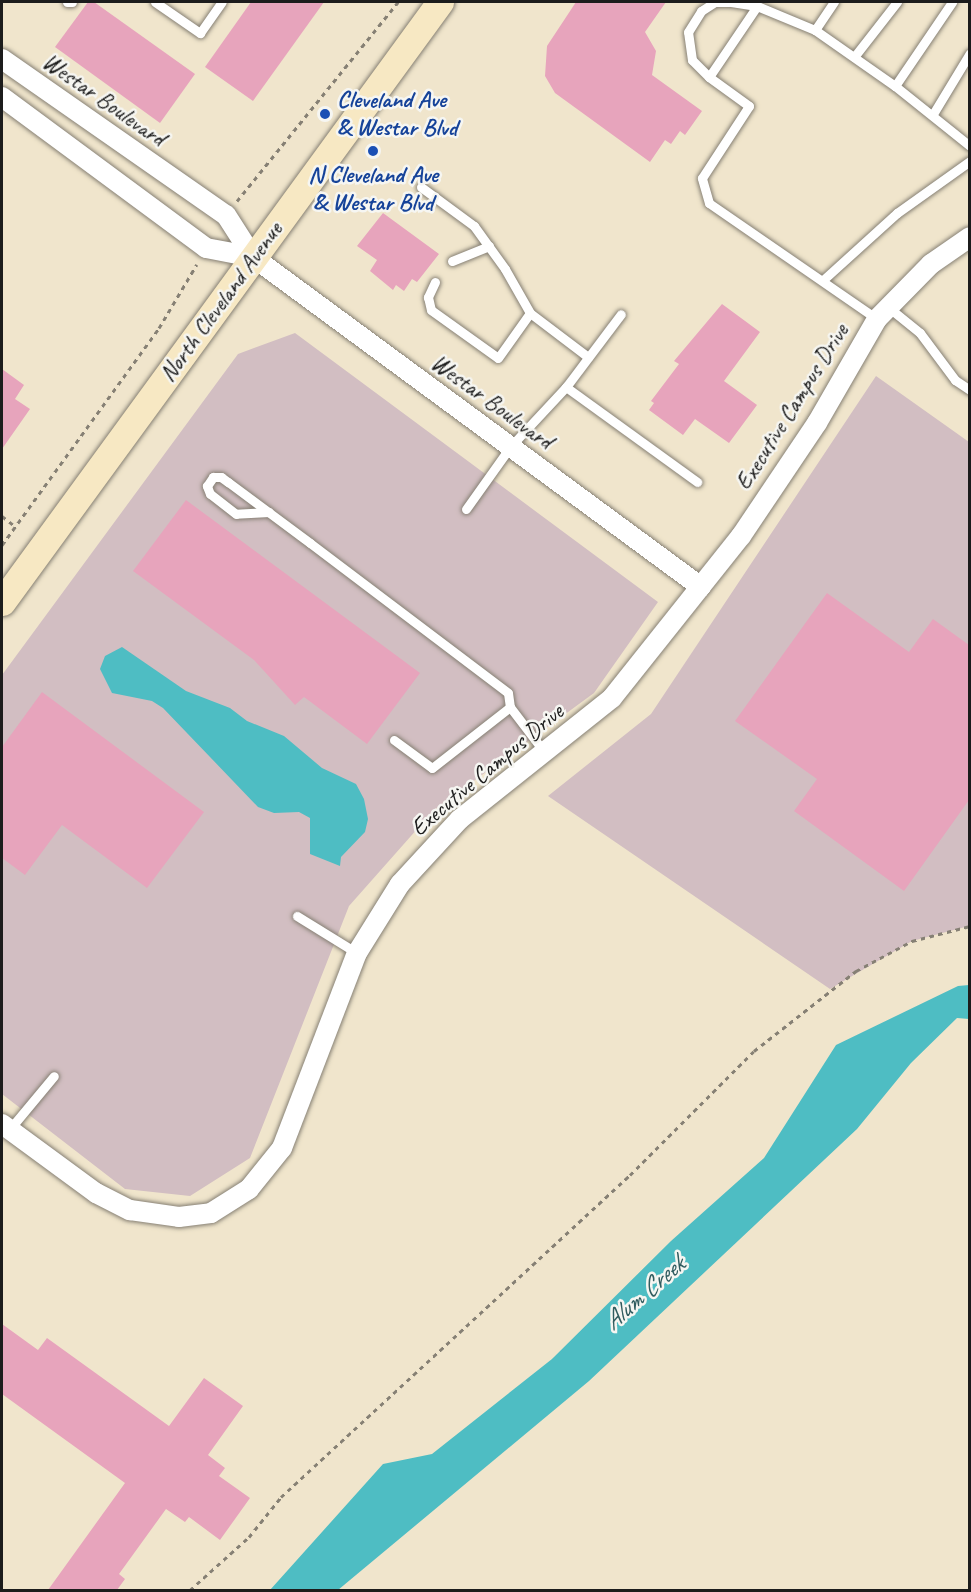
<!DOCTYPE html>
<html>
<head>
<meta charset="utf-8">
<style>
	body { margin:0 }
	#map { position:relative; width:971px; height:1592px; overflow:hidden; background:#f0e5cc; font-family:Caveat,sans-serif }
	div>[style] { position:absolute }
	.industrial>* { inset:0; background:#d2bec2 }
	.water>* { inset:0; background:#4ebdc3 }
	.building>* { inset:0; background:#e7a4bc }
	.path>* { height:3px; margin-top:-1.5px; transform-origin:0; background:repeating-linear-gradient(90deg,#868074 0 4.5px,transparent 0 9px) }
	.roads { filter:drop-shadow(0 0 2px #868074) drop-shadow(0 0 2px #868074) }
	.service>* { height:9px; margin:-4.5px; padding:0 4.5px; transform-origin:4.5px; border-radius:4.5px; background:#fff }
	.minor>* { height:20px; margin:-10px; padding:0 10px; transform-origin:10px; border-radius:10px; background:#fff }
	.secondary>* { height:27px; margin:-13.5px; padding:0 13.5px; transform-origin:13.5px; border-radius:13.5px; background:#f7e8c3 }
	.dots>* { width:16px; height:16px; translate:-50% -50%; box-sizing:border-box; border:3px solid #f6f6f2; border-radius:50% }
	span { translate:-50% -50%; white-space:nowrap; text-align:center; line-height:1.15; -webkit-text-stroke:5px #f6f6f2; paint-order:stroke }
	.street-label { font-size:24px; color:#1c1c1c }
	.transit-label { font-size:24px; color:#164399; font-weight:700 }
	.left { translate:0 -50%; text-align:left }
	.water-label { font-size:26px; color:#305c5f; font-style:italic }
	.frame { position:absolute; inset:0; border:3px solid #1c1c1c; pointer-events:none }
</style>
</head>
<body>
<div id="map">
	<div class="industrial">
		<i style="clip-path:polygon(295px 333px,658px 602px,594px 693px,434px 810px,349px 906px,250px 1158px,190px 1196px,125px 1189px,2px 1094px,2px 675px,238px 354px)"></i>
		<i style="clip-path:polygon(876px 376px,969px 442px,969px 926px,912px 941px,830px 989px,548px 796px,651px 714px)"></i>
	</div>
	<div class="water">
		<i style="clip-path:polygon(122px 647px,186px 691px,230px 708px,247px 721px,284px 736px,322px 768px,356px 784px,364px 799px,368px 819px,365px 832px,341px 857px,340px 866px,310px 854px,310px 818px,299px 812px,274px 813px,258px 807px,163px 708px,152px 701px,112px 693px,100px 669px,105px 656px)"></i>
		<i style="clip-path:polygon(969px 985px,969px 1019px,957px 1018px,911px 1063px,857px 1129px,589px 1381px,338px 1590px,270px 1590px,383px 1464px,432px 1454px,552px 1359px,671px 1241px,764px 1158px,836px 1045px,958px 986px)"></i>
	</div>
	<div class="building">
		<i style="clip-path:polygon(88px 2px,94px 2px,195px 74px,160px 123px,55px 47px)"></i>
		<i style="clip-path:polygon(251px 2px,324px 2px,253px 101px,205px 67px)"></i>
		<i style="clip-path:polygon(576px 2px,666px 2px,645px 32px,656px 51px,652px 75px,702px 111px,685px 135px,680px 131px,671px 144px,665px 140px,650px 162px,555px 93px,545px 76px,547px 46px)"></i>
		<i style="clip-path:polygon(383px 213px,439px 254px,417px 282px,412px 279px,404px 291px,396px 285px,393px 290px,370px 271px,377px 260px,357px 246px)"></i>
		<i style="clip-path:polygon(722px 304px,760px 332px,724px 381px,757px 405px,729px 443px,695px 419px,683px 435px,649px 410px,654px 403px,651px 401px,679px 364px,674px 361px)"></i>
		<i style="clip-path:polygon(2px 369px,24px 385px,15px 399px,30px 409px,2px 449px)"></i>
		<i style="clip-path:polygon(186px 500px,420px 673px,367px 744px,304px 697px,295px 705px,254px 660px,133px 571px)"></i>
		<i style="clip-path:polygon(827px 593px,909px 652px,933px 619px,969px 645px,969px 800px,904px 891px,794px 811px,817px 779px,735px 721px)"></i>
		<i style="clip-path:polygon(42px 692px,204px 812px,147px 888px,62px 825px,25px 875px,2px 858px,2px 747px)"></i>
		<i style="clip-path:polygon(2px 1324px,38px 1350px,47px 1338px,169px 1426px,204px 1378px,243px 1406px,208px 1455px,225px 1468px,219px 1476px,250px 1498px,220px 1540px,189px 1517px,185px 1522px,166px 1509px,119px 1574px,125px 1579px,117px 1590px,48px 1590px,125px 1483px,2px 1394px)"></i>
	</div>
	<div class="path">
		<i style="left:237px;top:201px;width:256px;rotate:-51deg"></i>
		<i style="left:2px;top:516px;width:16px;rotate:38deg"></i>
		<i style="left:2px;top:545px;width:268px;rotate:-54.1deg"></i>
		<i style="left:159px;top:328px;width:74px;rotate:-59.3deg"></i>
		<i style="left:190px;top:1590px;width:79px;rotate:-41.9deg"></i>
		<i style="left:249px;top:1537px;width:51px;rotate:-51.3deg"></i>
		<i style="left:281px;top:1497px;width:475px;rotate:-42.7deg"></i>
		<i style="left:630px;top:1175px;width:175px;rotate:-45deg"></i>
		<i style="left:754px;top:1051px;width:130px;rotate:-38.1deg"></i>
		<i style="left:856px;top:971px;width:64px;rotate:-28.2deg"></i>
		<i style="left:912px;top:941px;width:60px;rotate:-14.5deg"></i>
	</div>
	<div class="roads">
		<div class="service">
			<i style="left:67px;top:2px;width:5px"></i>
			<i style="left:155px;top:2px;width:55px;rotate:34.6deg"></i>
			<i style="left:200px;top:33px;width:38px;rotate:-55deg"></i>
			<i style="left:731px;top:2px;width:26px;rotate:9deg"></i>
			<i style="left:815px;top:30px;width:34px;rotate:-56deg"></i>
			<i style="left:854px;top:57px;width:70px;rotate:-52deg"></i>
			<i style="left:709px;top:77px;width:24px;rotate:-135deg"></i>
			<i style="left:692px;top:60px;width:28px;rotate:-98deg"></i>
			<i style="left:688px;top:32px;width:25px;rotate:-58deg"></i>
			<i style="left:701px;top:11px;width:17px;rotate:-33deg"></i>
			<i style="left:715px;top:2px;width:14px"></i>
			<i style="left:895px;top:86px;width:96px;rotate:38.7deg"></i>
			<i style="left:933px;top:114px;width:71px;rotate:-58.8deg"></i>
			<i style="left:421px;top:187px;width:66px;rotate:36.3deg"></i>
			<i style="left:474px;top:226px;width:53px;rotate:54.2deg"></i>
			<i style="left:505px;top:269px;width:51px;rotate:60.4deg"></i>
			<i style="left:530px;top:313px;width:73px;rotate:37.2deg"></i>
			<i style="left:452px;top:261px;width:40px;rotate:-22deg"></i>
			<i style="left:823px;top:280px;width:100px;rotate:-42.2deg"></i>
			<i style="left:897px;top:213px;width:90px;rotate:-35.5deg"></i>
			<i style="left:435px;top:282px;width:17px;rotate:115deg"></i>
			<i style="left:428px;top:297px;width:13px;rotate:77deg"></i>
			<i style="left:431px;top:310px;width:82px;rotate:35.6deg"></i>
			<i style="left:498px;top:358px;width:55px;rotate:-54.6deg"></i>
			<i style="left:888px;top:307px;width:41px;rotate:39.1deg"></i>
			<i style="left:920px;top:333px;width:59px;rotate:53.3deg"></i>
			<i style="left:955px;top:380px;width:18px;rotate:34deg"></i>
			<i style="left:877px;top:319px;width:204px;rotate:-145.4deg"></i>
			<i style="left:709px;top:203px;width:26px;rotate:-106deg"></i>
			<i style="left:702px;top:178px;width:86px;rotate:-56.9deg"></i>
			<i style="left:749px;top:106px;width:49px;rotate:-144.1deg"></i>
			<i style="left:709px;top:77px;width:86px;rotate:-55.9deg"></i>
			<i style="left:757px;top:6px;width:63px;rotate:22.5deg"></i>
			<i style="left:815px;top:30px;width:98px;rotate:35deg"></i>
			<i style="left:895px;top:86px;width:102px;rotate:-55.8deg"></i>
			<i style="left:566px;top:387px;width:162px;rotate:35.9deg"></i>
			<i style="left:466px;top:509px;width:76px;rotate:-54.6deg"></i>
			<i style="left:510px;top:447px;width:82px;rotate:-47deg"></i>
			<i style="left:566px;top:387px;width:91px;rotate:-53deg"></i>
			<i style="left:269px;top:512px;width:33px;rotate:177deg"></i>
			<i style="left:236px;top:514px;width:33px;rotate:-142deg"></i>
			<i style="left:210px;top:494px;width:9px;rotate:-111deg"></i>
			<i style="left:207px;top:486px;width:11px;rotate:-56deg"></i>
			<i style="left:213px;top:477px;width:8px"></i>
			<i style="left:221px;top:477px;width:9px;rotate:36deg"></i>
			<i style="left:228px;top:482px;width:102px;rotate:36.6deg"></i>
			<i style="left:310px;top:543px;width:248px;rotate:37.1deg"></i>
			<i style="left:508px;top:693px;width:14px;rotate:82deg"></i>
			<i style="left:510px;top:707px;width:58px;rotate:52.7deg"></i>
			<i style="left:394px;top:740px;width:47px;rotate:36.4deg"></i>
			<i style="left:432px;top:768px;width:99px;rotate:-38deg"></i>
			<i style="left:297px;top:916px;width:70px;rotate:31.7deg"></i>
			<i style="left:9px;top:1130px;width:70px;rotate:-50.2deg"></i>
		</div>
		<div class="minor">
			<i style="left:2px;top:59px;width:273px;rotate:34.9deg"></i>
			<i style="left:226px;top:215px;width:50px;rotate:57.3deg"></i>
			<i style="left:253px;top:257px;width:556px;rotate:36.38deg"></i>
			<i style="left:2px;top:97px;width:254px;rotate:36.5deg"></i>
			<i style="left:206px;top:248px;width:48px;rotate:10.8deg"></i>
			<i style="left:2px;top:1124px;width:117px;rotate:36.3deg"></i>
			<i style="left:96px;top:1193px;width:38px;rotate:27deg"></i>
			<i style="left:130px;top:1210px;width:49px;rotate:8.1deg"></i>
			<i style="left:179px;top:1217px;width:32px;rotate:-7deg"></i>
			<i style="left:211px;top:1213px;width:45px;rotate:-32.3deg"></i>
			<i style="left:249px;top:1189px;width:53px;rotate:-51.2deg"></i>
			<i style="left:282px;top:1148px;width:209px;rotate:-69deg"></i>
			<i style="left:357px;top:953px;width:81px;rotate:-58.1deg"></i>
			<i style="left:400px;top:884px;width:88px;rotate:-47.3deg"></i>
			<i style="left:460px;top:819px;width:194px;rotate:-38.5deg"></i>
			<i style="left:612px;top:698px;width:207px;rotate:-51.5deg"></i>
			<i style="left:741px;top:536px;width:136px;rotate:-56.1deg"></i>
			<i style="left:817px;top:423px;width:120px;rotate:-60deg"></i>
			<i style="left:877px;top:319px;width:77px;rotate:-45.5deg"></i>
			<i style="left:931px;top:264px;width:47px;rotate:-34.7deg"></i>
		</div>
		<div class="secondary">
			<i style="left:2px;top:602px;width:743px;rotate:-53.87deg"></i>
		</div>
	</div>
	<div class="dots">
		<i style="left:325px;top:114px;background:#1a4fb4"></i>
		<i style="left:373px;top:151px;background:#1a4fb4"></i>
	</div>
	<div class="street-label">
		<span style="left:104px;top:100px;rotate:35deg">Westar Boulevard</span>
		<span style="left:221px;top:302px;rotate:-54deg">North Cleveland Avenue</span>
		<span style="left:492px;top:402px;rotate:36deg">Westar Boulevard</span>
		<span style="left:792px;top:407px;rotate:-58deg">Executive Campus Drive</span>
		<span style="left:487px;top:770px;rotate:-40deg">Executive Campus Drive</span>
	</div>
	<div class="transit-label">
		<span class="left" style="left:337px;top:114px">Cleveland Ave<br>&amp; Westar Blvd</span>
		<span style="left:373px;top:189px">N Cleveland Ave<br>&amp; Westar Blvd</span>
	</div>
	<div class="water-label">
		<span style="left:644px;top:1293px;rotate:-41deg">Alum Creek</span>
	</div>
	<div class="frame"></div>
</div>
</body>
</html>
